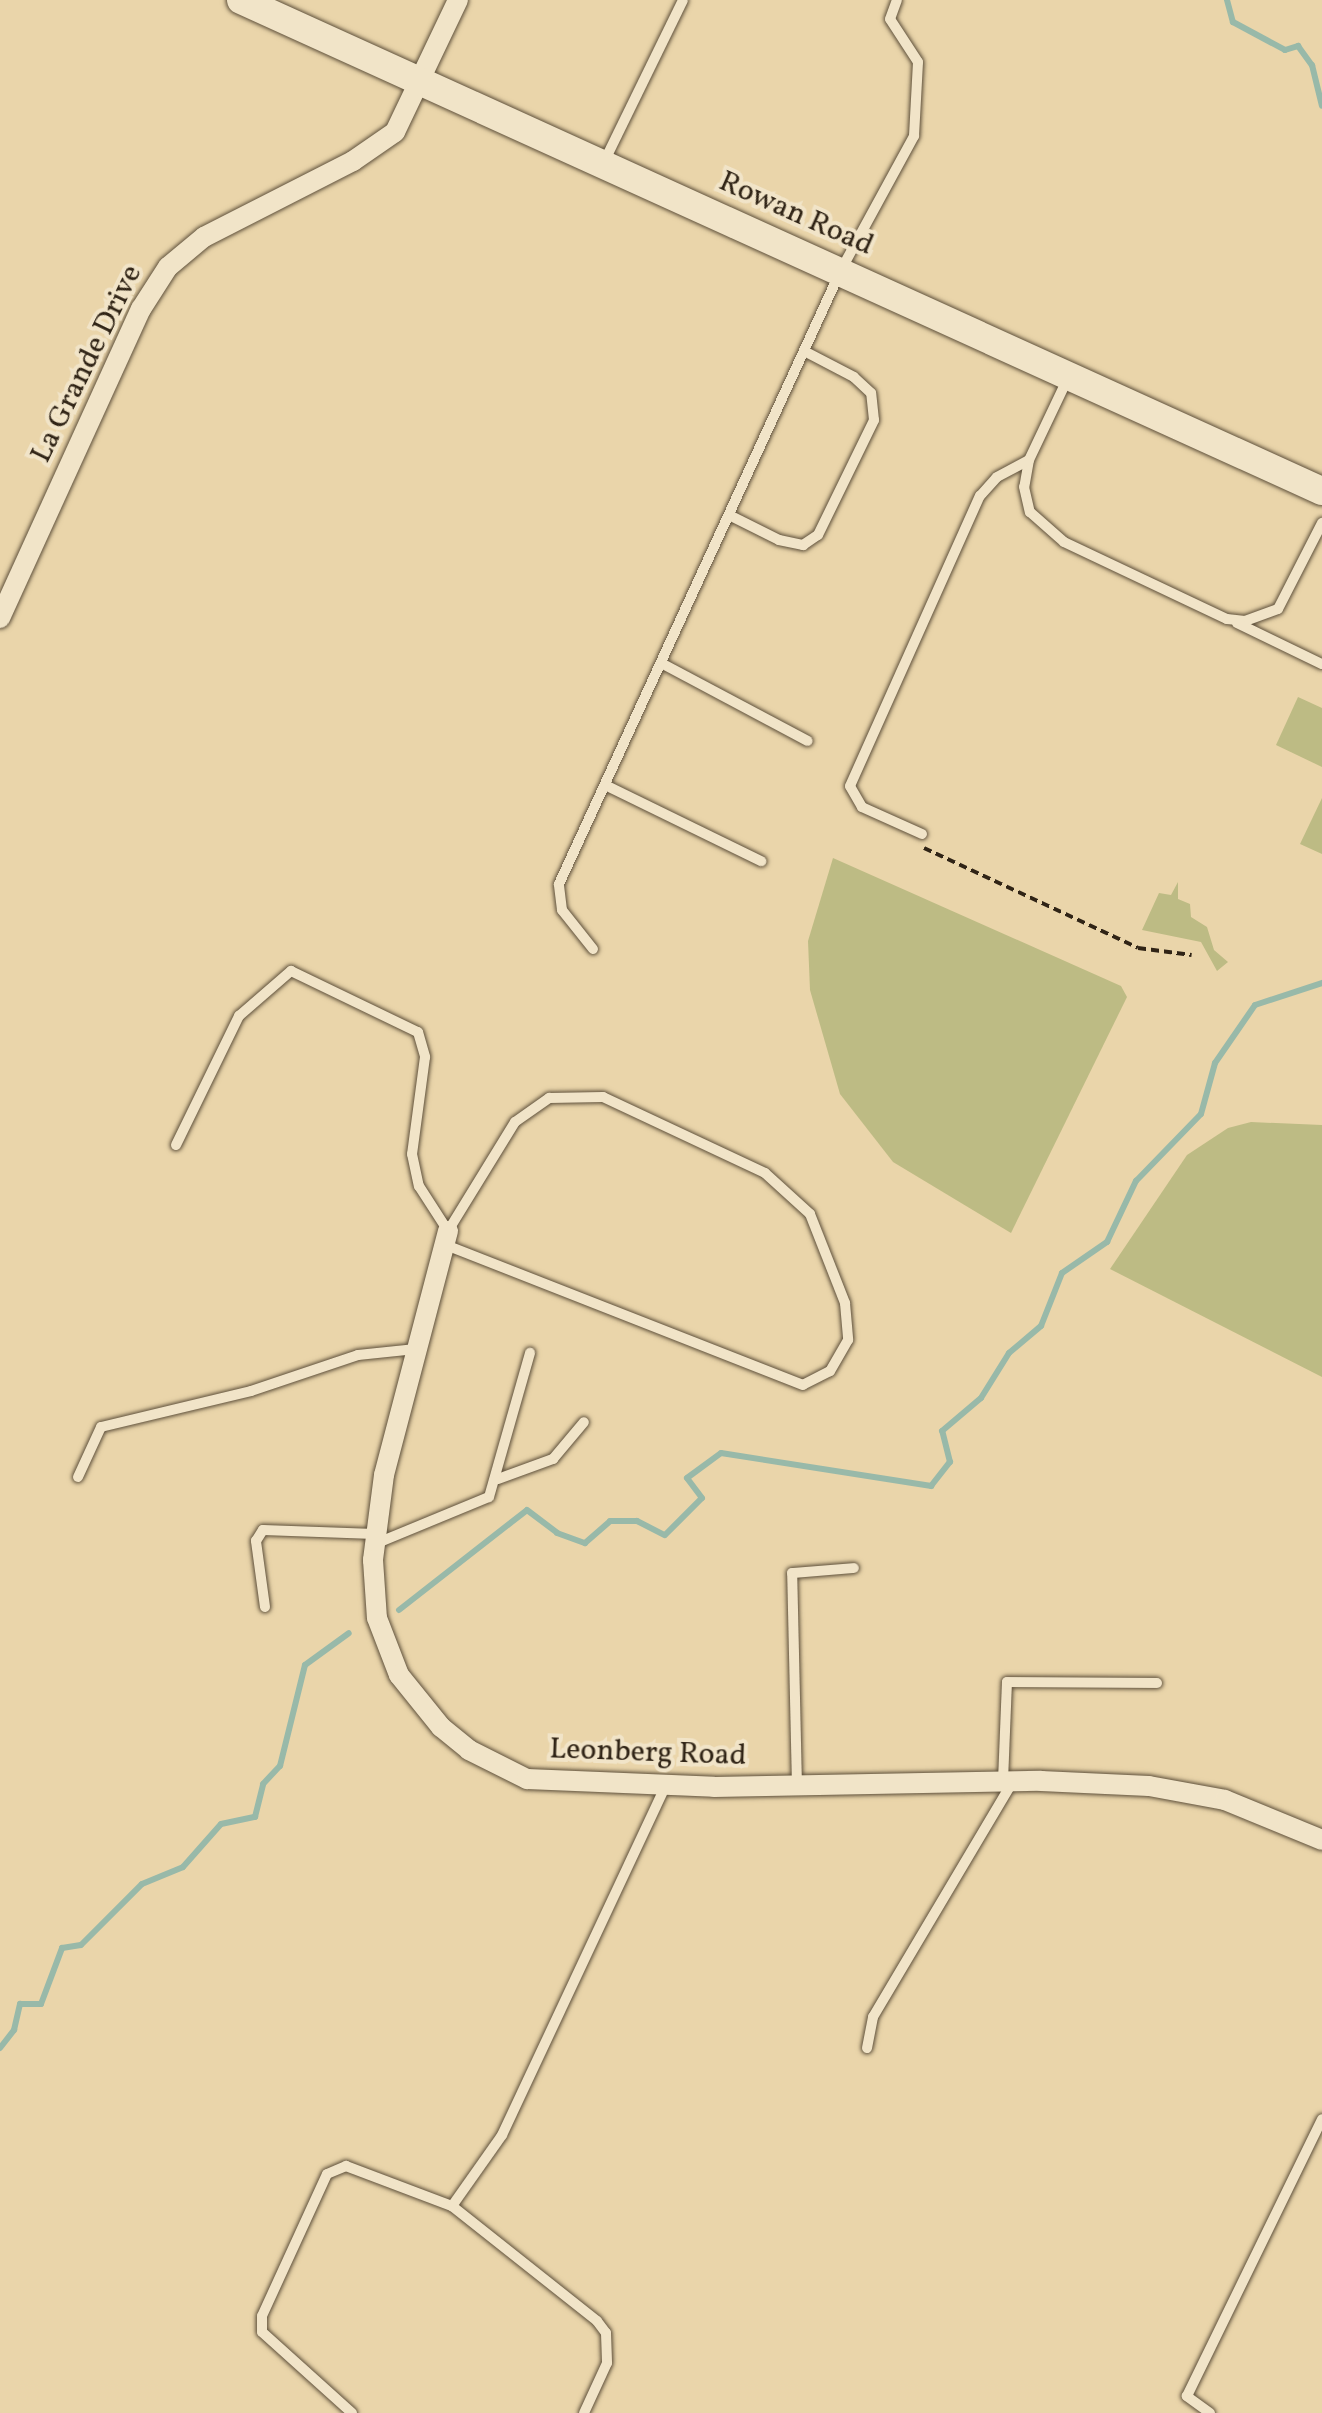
<!DOCTYPE html>
<html>
<head>
<meta charset="utf-8">
<style>
	body { margin:0 }
	#map { position:relative; width:1322px; height:2413px; overflow:hidden; background:#ead5aa; font-family:Vollkorn,serif }
	div>[style] { position:absolute }
	.green>* { inset:0; background:#bdbb84 }
	.stream>* { height:6px; margin:-3px; padding:0 3px; transform-origin:3px; border-radius:3px; background:#98b9a9 }
	.path>* { height:4px; margin-top:-2px; transform-origin:0; background:repeating-linear-gradient(90deg,#302416 0 8px,transparent 0 13px) }
	.roads { filter:drop-shadow(0 0 2px #5e503b) drop-shadow(0 0 2px #5e503b) }
	.lane>* { height:10px; margin:-5px; padding:0 5px; transform-origin:5px; border-radius:5px; background:#f1e4c8 }
	.street>* { height:20px; margin:-10px; padding:0 10px; transform-origin:10px; border-radius:10px; background:#f1e4c8 }
	.secondary>* { height:28px; margin:-14px; padding:0 14px; transform-origin:14px; border-radius:14px; background:#f1e4c8 }
	span { translate:-50% -50%; white-space:nowrap; text-align:center; line-height:1.15; -webkit-text-stroke:8px #f1e4c8; paint-order:stroke }
	.street-label { font-size:30px; color:#302416 }
</style>
</head>
<body>
<div id="map">
	<div class="green">
		<i style="clip-path:polygon(1298px 697px,1322px 708px,1322px 767px,1276px 745px)"></i>
		<i style="clip-path:polygon(1322px 798px,1322px 854px,1300px 844px)"></i>
		<i style="clip-path:polygon(833px 858px,1121px 986px,1127px 997px,1011px 1233px,893px 1162px,840px 1094px,810px 990px,808px 941px)"></i>
		<i style="clip-path:polygon(1178px 882px,1178px 899px,1190px 904px,1191px 917px,1207px 927px,1214px 950px,1228px 962px,1217px 971px,1201px 942px,1142px 930px,1159px 893px,1171px 895px)"></i>
		<i style="clip-path:polygon(1251px 1122px,1322px 1125px,1322px 1377px,1110px 1269px,1187px 1155px,1228px 1128px)"></i>
	</div>
	<div class="stream">
		<i style="left:1227px;top:0;width:23px;rotate:75deg"></i>
		<i style="left:1233px;top:22px;width:59px;rotate:28.3deg"></i>
		<i style="left:1285px;top:50px;width:14px;rotate:-17deg"></i>
		<i style="left:1298px;top:46px;width:24px;rotate:54deg"></i>
		<i style="left:1312px;top:65px;width:42px;rotate:76.3deg"></i>
		<i style="left:399px;top:1610px;width:162px;rotate:-38deg"></i>
		<i style="left:527px;top:1510px;width:38px;rotate:37deg"></i>
		<i style="left:557px;top:1533px;width:30px;rotate:20deg"></i>
		<i style="left:585px;top:1543px;width:33px;rotate:-41deg"></i>
		<i style="left:610px;top:1521px;width:27px"></i>
		<i style="left:637px;top:1521px;width:31px;rotate:27deg"></i>
		<i style="left:665px;top:1535px;width:52px;rotate:-45deg"></i>
		<i style="left:702px;top:1498px;width:25px;rotate:-127deg"></i>
		<i style="left:687px;top:1478px;width:42px;rotate:-36.3deg"></i>
		<i style="left:721px;top:1453px;width:213px;rotate:8.9deg"></i>
		<i style="left:931px;top:1486px;width:31px;rotate:-52deg"></i>
		<i style="left:950px;top:1462px;width:32px;rotate:-104deg"></i>
		<i style="left:942px;top:1431px;width:51px;rotate:-40.2deg"></i>
		<i style="left:981px;top:1398px;width:53px;rotate:-58.1deg"></i>
		<i style="left:1009px;top:1353px;width:42px;rotate:-40.2deg"></i>
		<i style="left:1041px;top:1326px;width:57px;rotate:-68.4deg"></i>
		<i style="left:1062px;top:1273px;width:55px;rotate:-34.6deg"></i>
		<i style="left:1107px;top:1242px;width:68px;rotate:-64.6deg"></i>
		<i style="left:1136px;top:1181px;width:93px;rotate:-45.9deg"></i>
		<i style="left:1201px;top:1114px;width:53px;rotate:-74.6deg"></i>
		<i style="left:1215px;top:1063px;width:70px;rotate:-55.4deg"></i>
		<i style="left:1255px;top:1005px;width:71px;rotate:-18.2deg"></i>
		<i style="left:0;top:2048px;width:23px;rotate:-52deg"></i>
		<i style="left:14px;top:2030px;width:27px;rotate:-77deg"></i>
		<i style="left:20px;top:2004px;width:21px"></i>
		<i style="left:41px;top:2004px;width:60px;rotate:-69.4deg"></i>
		<i style="left:62px;top:1948px;width:19px;rotate:-9deg"></i>
		<i style="left:81px;top:1945px;width:86px;rotate:-45deg"></i>
		<i style="left:142px;top:1884px;width:44px;rotate:-22.5deg"></i>
		<i style="left:183px;top:1867px;width:57px;rotate:-48.5deg"></i>
		<i style="left:221px;top:1824px;width:35px;rotate:-12deg"></i>
		<i style="left:255px;top:1817px;width:34px;rotate:-76deg"></i>
		<i style="left:263px;top:1784px;width:25px;rotate:-47deg"></i>
		<i style="left:280px;top:1766px;width:104px;rotate:-76.1deg"></i>
		<i style="left:305px;top:1665px;width:54px;rotate:-36deg"></i>
	</div>
	<div class="path">
		<i style="left:924px;top:848px;width:236px;rotate:25deg"></i>
		<i style="left:1138px;top:948px;width:54px;rotate:7.4deg"></i>
	</div>
	<div class="roads">
		<div class="lane">
			<i style="left:604px;top:162px;width:180px;rotate:-64deg"></i>
			<i style="left:1067px;top:380px;width:89px;rotate:115.4deg"></i>
			<i style="left:1029px;top:460px;width:27px;rotate:100deg"></i>
			<i style="left:1024px;top:487px;width:26px;rotate:77deg"></i>
			<i style="left:1030px;top:512px;width:45px;rotate:41.4deg"></i>
			<i style="left:1064px;top:542px;width:180px;rotate:25.3deg"></i>
			<i style="left:1227px;top:619px;width:18px;rotate:6deg"></i>
			<i style="left:1245px;top:621px;width:35px;rotate:-20deg"></i>
			<i style="left:1278px;top:609px;width:97px;rotate:-62.9deg"></i>
			<i style="left:729px;top:515px;width:56px;rotate:26.6deg"></i>
			<i style="left:779px;top:540px;width:25px;rotate:12deg"></i>
			<i style="left:803px;top:545px;width:18px;rotate:-34deg"></i>
			<i style="left:818px;top:535px;width:128px;rotate:-64deg"></i>
			<i style="left:874px;top:420px;width:27px;rotate:-96deg"></i>
			<i style="left:871px;top:393px;width:23px;rotate:-137deg"></i>
			<i style="left:854px;top:377px;width:56px;rotate:-152.5deg"></i>
			<i style="left:1237px;top:623px;width:94px;rotate:25.8deg"></i>
			<i style="left:661px;top:663px;width:166px;rotate:28deg"></i>
			<i style="left:605px;top:785px;width:174px;rotate:26deg"></i>
			<i style="left:922px;top:834px;width:66px;rotate:-155.8deg"></i>
			<i style="left:862px;top:807px;width:24px;rotate:-120deg"></i>
			<i style="left:850px;top:786px;width:318px;rotate:-65.9deg"></i>
			<i style="left:980px;top:496px;width:25px;rotate:-48deg"></i>
			<i style="left:997px;top:477px;width:36px;rotate:-28deg"></i>
			<i style="left:593px;top:949px;width:50px;rotate:-128.5deg"></i>
			<i style="left:562px;top:910px;width:26px;rotate:-97deg"></i>
			<i style="left:559px;top:884px;width:676px;rotate:-65.33deg"></i>
			<i style="left:841px;top:270px;width:153px;rotate:-61.4deg"></i>
			<i style="left:914px;top:136px;width:74px;rotate:-86.9deg"></i>
			<i style="left:918px;top:62px;width:51px;rotate:-123.1deg"></i>
			<i style="left:890px;top:19px;width:20px;rotate:-70deg"></i>
			<i style="left:176px;top:1145px;width:144px;rotate:-64deg"></i>
			<i style="left:239px;top:1016px;width:69px;rotate:-40.9deg"></i>
			<i style="left:291px;top:971px;width:141px;rotate:25.7deg"></i>
			<i style="left:418px;top:1032px;width:26px;rotate:74deg"></i>
			<i style="left:425px;top:1057px;width:98px;rotate:97.6deg"></i>
			<i style="left:412px;top:1154px;width:33px;rotate:78deg"></i>
			<i style="left:419px;top:1186px;width:54px;rotate:57.2deg"></i>
			<i style="left:448px;top:1231px;width:128px;rotate:-58.4deg"></i>
			<i style="left:515px;top:1122px;width:42px;rotate:-35.2deg"></i>
			<i style="left:549px;top:1098px;width:54px;rotate:-1.1deg"></i>
			<i style="left:603px;top:1097px;width:179px;rotate:25.1deg"></i>
			<i style="left:765px;top:1173px;width:61px;rotate:42.3deg"></i>
			<i style="left:810px;top:1214px;width:96px;rotate:68.5deg"></i>
			<i style="left:845px;top:1303px;width:37px;rotate:85deg"></i>
			<i style="left:848px;top:1340px;width:36px;rotate:120deg"></i>
			<i style="left:830px;top:1371px;width:30px;rotate:153deg"></i>
			<i style="left:803px;top:1385px;width:384px;rotate:-158.6deg"></i>
			<i style="left:78px;top:1477px;width:55px;rotate:-65.3deg"></i>
			<i style="left:101px;top:1427px;width:154px;rotate:-13.5deg"></i>
			<i style="left:251px;top:1391px;width:113px;rotate:-18.6deg"></i>
			<i style="left:358px;top:1355px;width:58px;rotate:-5.9deg"></i>
			<i style="left:498px;top:1479px;width:59px;rotate:-20deg"></i>
			<i style="left:553px;top:1459px;width:48px;rotate:-50deg"></i>
			<i style="left:375px;top:1544px;width:123px;rotate:-22.4deg"></i>
			<i style="left:489px;top:1497px;width:150px;rotate:-74.1deg"></i>
			<i style="left:265px;top:1607px;width:67px;rotate:-97.8deg"></i>
			<i style="left:256px;top:1541px;width:13px;rotate:-58deg"></i>
			<i style="left:263px;top:1530px;width:112px;rotate:2deg"></i>
			<i style="left:1003px;top:1781px;width:99px;rotate:-87.7deg"></i>
			<i style="left:1007px;top:1682px;width:150px;rotate:0.4deg"></i>
			<i style="left:797px;top:1786px;width:213px;rotate:-91.3deg"></i>
			<i style="left:792px;top:1573px;width:62px;rotate:-4.6deg"></i>
			<i style="left:867px;top:2048px;width:32px;rotate:-79deg"></i>
			<i style="left:873px;top:2017px;width:272px;rotate:-59.3deg"></i>
			<i style="left:452px;top:2206px;width:87px;rotate:-54.8deg"></i>
			<i style="left:502px;top:2135px;width:387px;rotate:-64.9deg"></i>
			<i style="left:352px;top:2413px;width:121px;rotate:-138deg"></i>
			<i style="left:262px;top:2332px;width:16px;rotate:-90deg"></i>
			<i style="left:262px;top:2316px;width:156px;rotate:-65.4deg"></i>
			<i style="left:327px;top:2174px;width:21px;rotate:-23deg"></i>
			<i style="left:346px;top:2166px;width:113px;rotate:20.7deg"></i>
			<i style="left:452px;top:2206px;width:185px;rotate:38.4deg"></i>
			<i style="left:597px;top:2321px;width:15px;rotate:53deg"></i>
			<i style="left:606px;top:2333px;width:30px;rotate:88deg"></i>
			<i style="left:607px;top:2363px;width:55px;rotate:114.7deg"></i>
			<i style="left:1210px;top:2413px;width:29px;rotate:-144deg"></i>
			<i style="left:1187px;top:2396px;width:308px;rotate:-64deg"></i>
		</div>
		<div class="street">
			<i style="left:0;top:618px;width:340px;rotate:-65.5deg"></i>
			<i style="left:141px;top:309px;width:50px;rotate:-57.3deg"></i>
			<i style="left:168px;top:267px;width:47px;rotate:-39.8deg"></i>
			<i style="left:204px;top:237px;width:167px;rotate:-27deg"></i>
			<i style="left:353px;top:161px;width:51px;rotate:-34.6deg"></i>
			<i style="left:395px;top:132px;width:146px;rotate:-64.5deg"></i>
			<i style="left:448px;top:1231px;width:252px;rotate:104.7deg"></i>
			<i style="left:384px;top:1475px;width:86px;rotate:97.4deg"></i>
			<i style="left:373px;top:1560px;width:58px;rotate:86.1deg"></i>
			<i style="left:377px;top:1618px;width:61px;rotate:68.9deg"></i>
			<i style="left:399px;top:1675px;width:67px;rotate:51.1deg"></i>
			<i style="left:441px;top:1727px;width:36px;rotate:39deg"></i>
			<i style="left:469px;top:1750px;width:65px;rotate:26.6deg"></i>
			<i style="left:527px;top:1779px;width:187px;rotate:2.4deg"></i>
			<i style="left:714px;top:1787px;width:327px;rotate:-1.1deg"></i>
			<i style="left:1041px;top:1781px;width:108px;rotate:2.7deg"></i>
			<i style="left:1149px;top:1786px;width:77px;rotate:10.4deg"></i>
			<i style="left:1225px;top:1800px;width:105px;rotate:22.4deg"></i>
		</div>
		<div class="secondary">
			<i style="left:241px;top:0;width:1187px;rotate:24.43deg"></i>
		</div>
	</div>
	<div class="street-label">
		<span style="left:796px;top:214px;rotate:24deg">Rowan Road</span>
		<span style="left:87px;top:364px;rotate:-64deg">La Grande Drive</span>
		<span style="left:648px;top:1753px;rotate:2deg">Leonberg Road</span>
	</div>
</div>
</body>
</html>
